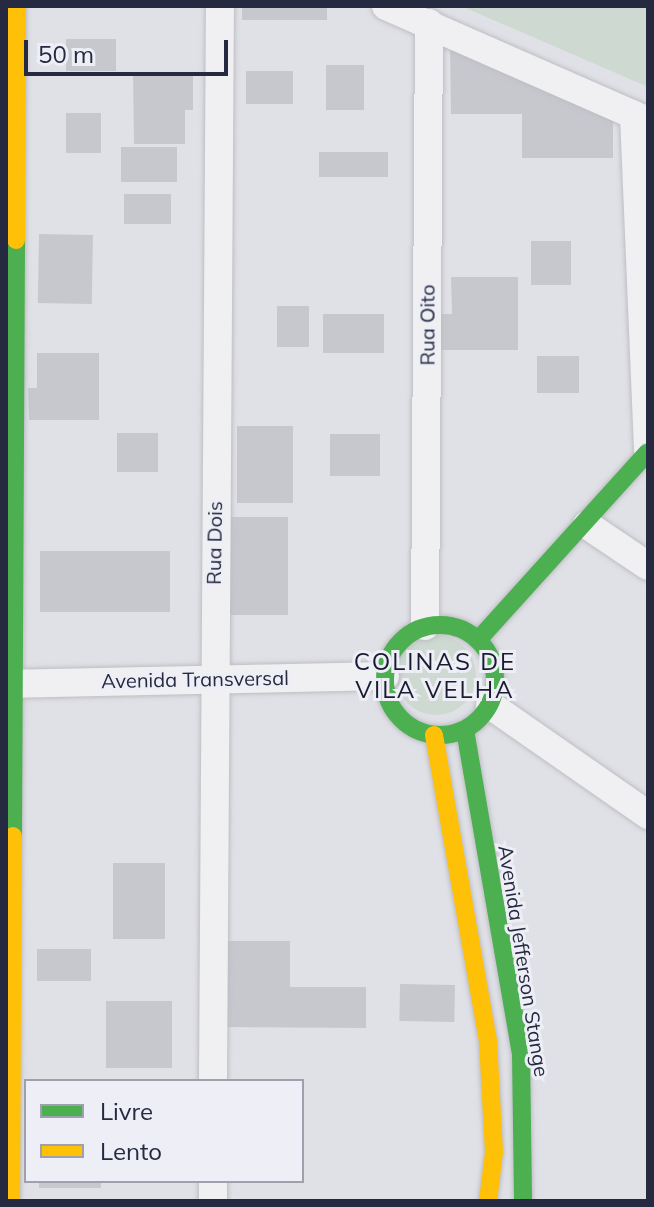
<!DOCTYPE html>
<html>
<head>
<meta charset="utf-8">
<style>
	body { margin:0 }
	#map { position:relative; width:654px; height:1207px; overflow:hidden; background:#e0e1e6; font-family:Mulish,sans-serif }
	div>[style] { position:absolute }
	.green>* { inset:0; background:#ced9d1 }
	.round { border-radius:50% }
	.building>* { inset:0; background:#c7c8ce; transform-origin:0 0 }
	.roads { filter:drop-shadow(0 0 2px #bdbec4) drop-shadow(0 0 2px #bdbec4) }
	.street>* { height:28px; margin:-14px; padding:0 14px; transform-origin:14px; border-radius:14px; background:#f0f0f3 }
	.fast>* { height:18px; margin:-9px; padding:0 9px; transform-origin:9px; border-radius:9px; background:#4caf50 }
	.fast>.ring { margin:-9px; padding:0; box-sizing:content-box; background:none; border:18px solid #4caf50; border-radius:50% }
	.slow>* { height:18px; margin:-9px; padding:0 9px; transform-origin:9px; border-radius:9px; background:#ffc107 }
	span { translate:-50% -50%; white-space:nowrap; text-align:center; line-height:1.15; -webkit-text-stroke:6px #eeeff6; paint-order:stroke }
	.street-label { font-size:20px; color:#262a40 }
	.quarter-label { font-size:24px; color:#191b31; letter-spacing:2px }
	.frame { position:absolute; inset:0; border:8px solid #262a40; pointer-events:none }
	.legend { position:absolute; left:24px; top:1079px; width:280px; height:104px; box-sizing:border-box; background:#eeeff6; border:2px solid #9ea0ad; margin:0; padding:10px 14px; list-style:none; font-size:24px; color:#262a40 }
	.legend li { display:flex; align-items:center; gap:16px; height:40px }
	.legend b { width:40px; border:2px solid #9ea0ad }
	.scale { position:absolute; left:24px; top:40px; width:204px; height:36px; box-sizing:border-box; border:4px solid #262a40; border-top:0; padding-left:10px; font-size:24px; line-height:28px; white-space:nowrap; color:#262a40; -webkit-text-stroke:6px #eeeff6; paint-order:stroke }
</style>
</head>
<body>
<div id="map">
	<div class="green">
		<i style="clip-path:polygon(461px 6px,648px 6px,648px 87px)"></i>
		<i class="round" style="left:396px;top:635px;width:80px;height:80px"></i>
	</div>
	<div class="building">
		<i style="left:242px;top:6px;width:85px;height:14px"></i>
		<i style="left:66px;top:39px;width:50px;height:32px"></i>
		<i style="clip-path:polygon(450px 46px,613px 113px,613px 158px,522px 158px,522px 114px,451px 114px)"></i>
		<i style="left:326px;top:65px;width:38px;height:45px"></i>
		<i style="left:246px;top:71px;width:47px;height:33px"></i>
		<i style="clip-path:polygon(133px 74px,193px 74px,193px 110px,185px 110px,185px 144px,134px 144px)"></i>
		<i style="left:66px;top:113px;width:35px;height:40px"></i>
		<i style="left:121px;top:147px;width:56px;height:35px"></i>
		<i style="left:319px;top:152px;width:69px;height:25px"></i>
		<i style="left:124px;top:194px;width:47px;height:30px"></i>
		<i style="left:39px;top:234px;width:54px;height:69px;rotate:1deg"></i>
		<i style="left:531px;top:241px;width:40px;height:44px"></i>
		<i style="clip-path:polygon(451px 277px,518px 277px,518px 350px,438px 350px,438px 314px,452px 314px)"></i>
		<i style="left:277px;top:306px;width:32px;height:41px"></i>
		<i style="left:323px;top:314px;width:61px;height:39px"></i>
		<i style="clip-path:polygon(37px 353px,99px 353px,99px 420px,29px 420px,28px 388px,37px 388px)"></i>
		<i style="left:537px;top:356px;width:42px;height:37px"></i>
		<i style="left:237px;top:426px;width:56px;height:77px"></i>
		<i style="left:117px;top:433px;width:41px;height:39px"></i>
		<i style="left:330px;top:434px;width:50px;height:42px"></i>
		<i style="left:227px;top:517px;width:61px;height:98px"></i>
		<i style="left:40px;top:551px;width:130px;height:61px"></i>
		<i style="left:113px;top:863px;width:52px;height:76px"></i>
		<i style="clip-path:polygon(227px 941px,290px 941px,290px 987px,366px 987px,366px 1028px,227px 1027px)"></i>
		<i style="left:37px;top:949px;width:54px;height:32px"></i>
		<i style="left:400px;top:984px;width:55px;height:37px;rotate:1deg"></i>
		<i style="left:106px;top:1001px;width:66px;height:67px"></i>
		<i style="left:39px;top:1181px;width:62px;height:7px"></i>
	</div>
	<div class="roads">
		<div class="street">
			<i style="left:386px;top:6px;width:286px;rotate:23.7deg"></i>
			<i style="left:634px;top:115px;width:335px;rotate:87.6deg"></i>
			<i style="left:587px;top:525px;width:73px;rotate:33.9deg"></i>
			<i style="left:425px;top:626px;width:603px;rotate:-89.62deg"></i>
			<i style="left:6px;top:684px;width:379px;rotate:-1.2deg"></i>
			<i style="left:490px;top:705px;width:193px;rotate:34.8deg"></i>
			<i style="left:213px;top:1081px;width:1075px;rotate:-89.63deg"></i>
			<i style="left:213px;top:1181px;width:20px;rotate:90deg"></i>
		</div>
		<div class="fast">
			<i class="ring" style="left:385px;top:625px;width:92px;height:92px"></i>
			<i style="left:478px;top:640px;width:253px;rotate:-47.9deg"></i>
			<i style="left:465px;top:730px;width:329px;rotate:80.2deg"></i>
			<i style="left:521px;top:1054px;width:147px;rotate:89.2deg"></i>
			<i style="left:13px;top:836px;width:596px;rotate:-89.71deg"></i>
		</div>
		<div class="slow">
			<i style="left:16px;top:240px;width:234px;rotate:-89.8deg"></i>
			<i style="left:434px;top:735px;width:311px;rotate:80deg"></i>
			<i style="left:488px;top:1041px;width:111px;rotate:86.9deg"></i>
			<i style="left:494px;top:1152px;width:49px;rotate:97deg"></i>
			<i style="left:11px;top:1201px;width:365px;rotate:-89.7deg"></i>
		</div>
	</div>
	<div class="street-label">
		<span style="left:427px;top:325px;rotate:-90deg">Rua Oito</span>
		<span style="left:214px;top:543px;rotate:-89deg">Rua Dois</span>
		<span style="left:195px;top:679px;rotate:-1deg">Avenida Transversal</span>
		<span style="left:524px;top:961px;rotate:81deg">Avenida Jefferson Stange</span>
	</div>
	<div class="quarter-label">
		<span style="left:435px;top:676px">COLINAS DE<br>VILA VELHA</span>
	</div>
	<div class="frame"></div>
	<ul class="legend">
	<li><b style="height:10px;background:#4caf50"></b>Livre</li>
	<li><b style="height:10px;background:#ffc107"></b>Lento</li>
	</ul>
	<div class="scale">50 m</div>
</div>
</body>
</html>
